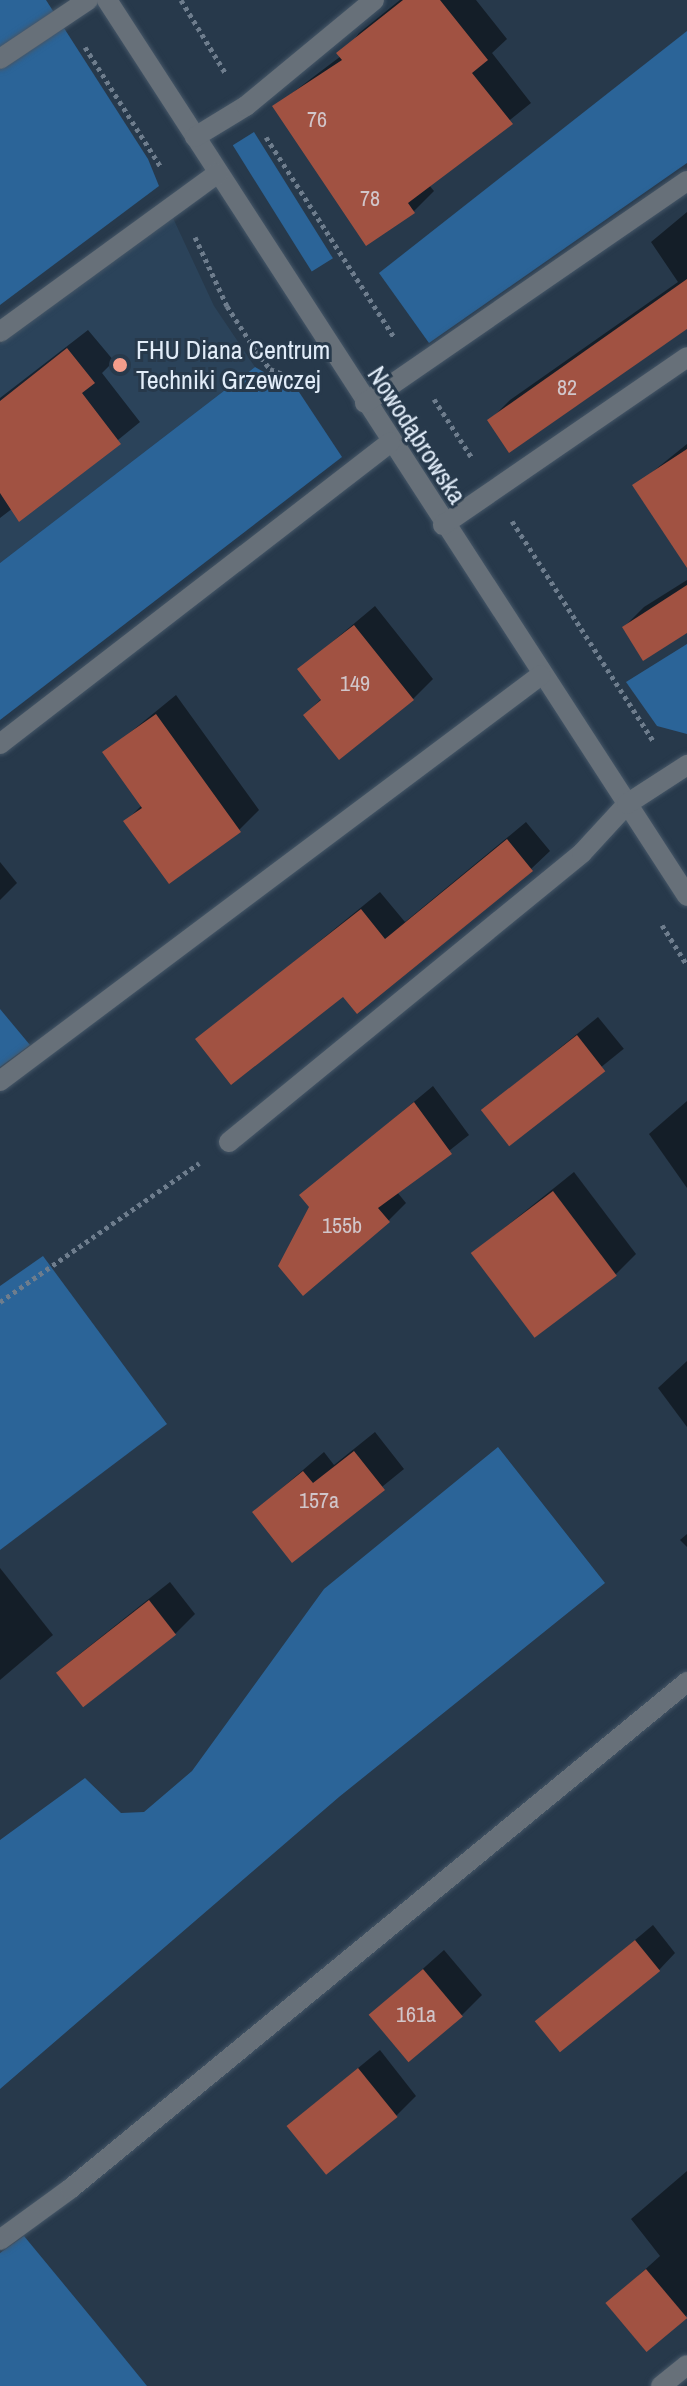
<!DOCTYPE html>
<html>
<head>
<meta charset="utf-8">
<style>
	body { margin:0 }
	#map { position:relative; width:687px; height:2386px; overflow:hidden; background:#27394b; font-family:"Archivo Narrow",sans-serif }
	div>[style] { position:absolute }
	.built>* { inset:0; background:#2b435a }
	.green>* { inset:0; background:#2b6498; transform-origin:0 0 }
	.shadow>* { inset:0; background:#0007; transform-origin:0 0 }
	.building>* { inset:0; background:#a15242; transform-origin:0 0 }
	.path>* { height:5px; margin-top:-2.5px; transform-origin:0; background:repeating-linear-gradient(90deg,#6e7d8d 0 4px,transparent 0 8px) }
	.roads { filter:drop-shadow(0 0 2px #455667) drop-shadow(0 0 2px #455667) }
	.minor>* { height:20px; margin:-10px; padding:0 10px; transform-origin:10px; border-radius:10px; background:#677079 }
	.dots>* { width:22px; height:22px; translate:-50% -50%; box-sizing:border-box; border:4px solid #27394b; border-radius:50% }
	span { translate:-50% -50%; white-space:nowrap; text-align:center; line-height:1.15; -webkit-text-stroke:6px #27394b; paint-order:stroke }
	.number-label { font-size:22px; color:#d1c6ca }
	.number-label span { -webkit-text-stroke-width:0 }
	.poi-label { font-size:26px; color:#e1ecf8 }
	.left { translate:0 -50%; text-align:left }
	.street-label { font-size:26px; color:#e1ecf8 }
</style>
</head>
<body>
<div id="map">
	<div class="built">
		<i style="clip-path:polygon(173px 218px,214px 306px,255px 367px,0 563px,0 344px)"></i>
	</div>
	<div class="green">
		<i style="clip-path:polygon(0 0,46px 0,148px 159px,159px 186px,0 305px)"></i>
		<i style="clip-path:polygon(687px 31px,687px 163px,429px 343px,379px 273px)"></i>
		<i style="left:254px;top:132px;width:149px;height:25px;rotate:58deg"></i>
		<i style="clip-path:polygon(255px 367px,299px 392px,342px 457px,0 720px,0 563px)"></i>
		<i style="clip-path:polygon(687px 644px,687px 734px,657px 726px,626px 682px)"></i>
		<i style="clip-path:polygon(0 1009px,30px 1045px,0 1067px)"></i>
		<i style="clip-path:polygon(43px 1256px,167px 1424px,0 1550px,0 1286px)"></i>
		<i style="clip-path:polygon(498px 1447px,605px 1583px,339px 1797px,0 2089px,0 1840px,85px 1778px,121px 1813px,144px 1812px,192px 1771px,324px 1589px)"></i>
		<i style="clip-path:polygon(24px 2236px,95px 2322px,147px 2386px,0 2386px,0 2253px)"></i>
	</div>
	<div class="shadow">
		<i style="clip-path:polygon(400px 0,476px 0,507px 39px,492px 53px,531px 103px,429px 185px,434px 191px,414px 211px,275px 106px,341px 56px,359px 33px)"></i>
		<i style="clip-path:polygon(687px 212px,687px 326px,490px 420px,510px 400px,678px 282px,651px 242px)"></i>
		<i style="clip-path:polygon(88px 330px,114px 361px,102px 373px,140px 422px,20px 520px,13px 508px,0 518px,0 398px)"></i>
		<i style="clip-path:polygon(687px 444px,687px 564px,635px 486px)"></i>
		<i style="clip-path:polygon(687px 580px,687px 631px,624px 627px,644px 607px)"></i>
		<i style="clip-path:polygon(375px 606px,433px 679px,413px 699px,305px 715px,322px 698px,300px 669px)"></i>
		<i style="clip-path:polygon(176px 695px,259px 810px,239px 830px,126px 821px,142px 805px,105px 753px)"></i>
		<i style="clip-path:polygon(526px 822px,550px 851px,531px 869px,343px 995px,198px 1040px,380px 892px,405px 922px)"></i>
		<i style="clip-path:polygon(0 862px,17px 883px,0 900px)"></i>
		<i style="left:598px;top:1017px;width:41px;height:147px;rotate:51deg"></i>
		<i style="clip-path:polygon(433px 1086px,469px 1135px,397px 1192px,406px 1203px,388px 1221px,312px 1207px,302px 1195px)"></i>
		<i style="clip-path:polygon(687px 1101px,687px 1188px,649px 1134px)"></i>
		<i style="clip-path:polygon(574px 1172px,636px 1254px,616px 1274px,473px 1253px)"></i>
		<i style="clip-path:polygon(687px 1361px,687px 1427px,658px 1388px)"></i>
		<i style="clip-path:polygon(375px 1432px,404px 1469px,292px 1560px,254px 1512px,324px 1452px,334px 1465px)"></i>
		<i style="clip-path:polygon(687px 1534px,687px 1547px,680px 1540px)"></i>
		<i style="clip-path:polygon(0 1568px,53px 1635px,0 1680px)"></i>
		<i style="clip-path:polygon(170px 1582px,195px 1614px,175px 1634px,57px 1672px)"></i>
		<i style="clip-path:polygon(653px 1925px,675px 1953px,659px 1970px,537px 2022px)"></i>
		<i style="clip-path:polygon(444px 1950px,482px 1995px,462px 2015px,371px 2015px)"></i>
		<i style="clip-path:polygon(380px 2050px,416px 2096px,396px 2116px,289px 2125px)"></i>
		<i style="clip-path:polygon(687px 2171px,687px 2315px,645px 2349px,608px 2303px,660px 2256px,631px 2219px)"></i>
	</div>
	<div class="building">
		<i style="clip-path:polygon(403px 0,440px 0,488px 60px,472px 73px,513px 124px,408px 203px,415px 213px,366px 246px,272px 106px,342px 60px,336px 53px)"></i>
		<i style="clip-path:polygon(687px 279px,687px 329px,509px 453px,487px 420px)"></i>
		<i style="clip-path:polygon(67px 348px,95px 383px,82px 393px,121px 444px,19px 522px,0 493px,0 401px)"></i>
		<i style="clip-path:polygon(687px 449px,687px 568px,632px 485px)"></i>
		<i style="clip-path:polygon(687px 585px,687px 633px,643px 661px,622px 627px)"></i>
		<i style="clip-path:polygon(354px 625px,414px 700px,339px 760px,303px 715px,321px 700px,297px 669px)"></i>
		<i style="clip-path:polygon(156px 714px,241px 832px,169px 884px,123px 821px,142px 808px,102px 752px)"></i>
		<i style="clip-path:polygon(507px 839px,533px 871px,357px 1014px,343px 997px,231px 1085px,195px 1039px,361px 909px,385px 939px)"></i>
		<i style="left:577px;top:1035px;width:46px;height:122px;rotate:52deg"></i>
		<i style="clip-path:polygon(414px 1102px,452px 1154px,378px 1208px,390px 1222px,303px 1296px,278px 1266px,309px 1207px,299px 1195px)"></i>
		<i style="left:553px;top:1191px;width:106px;height:103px;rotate:53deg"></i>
		<i style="clip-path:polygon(354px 1451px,385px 1490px,292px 1563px,252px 1512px,303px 1471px,313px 1483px)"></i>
		<i style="left:149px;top:1600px;width:44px;height:118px;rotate:52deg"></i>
		<i style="left:635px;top:1940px;width:40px;height:129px;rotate:51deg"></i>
		<i style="left:423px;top:1969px;width:62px;height:71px;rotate:50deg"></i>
		<i style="left:358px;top:2068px;width:63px;height:92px;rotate:51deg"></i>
		<i style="left:646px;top:2269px;width:64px;height:53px;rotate:50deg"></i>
	</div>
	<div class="path">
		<i style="left:181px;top:0;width:87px;rotate:58.7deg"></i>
		<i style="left:85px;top:47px;width:142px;rotate:57.7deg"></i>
		<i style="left:266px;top:137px;width:237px;rotate:57.4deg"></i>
		<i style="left:195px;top:237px;width:76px;rotate:65.1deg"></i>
		<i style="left:227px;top:306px;width:54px;rotate:57.2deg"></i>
		<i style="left:256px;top:351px;width:23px;rotate:52deg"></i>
		<i style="left:270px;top:369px;width:42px;rotate:21deg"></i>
		<i style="left:434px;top:399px;width:70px;rotate:57.2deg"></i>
		<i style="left:512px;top:521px;width:261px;rotate:57.3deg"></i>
		<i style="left:662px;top:925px;width:47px;rotate:58deg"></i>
		<i style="left:0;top:1302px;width:243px;rotate:-34.9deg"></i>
	</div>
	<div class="roads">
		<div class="minor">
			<i style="left:107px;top:0;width:1067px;rotate:57.08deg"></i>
			<i style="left:0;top:59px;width:106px;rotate:-33.8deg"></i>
			<i style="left:195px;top:137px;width:60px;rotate:-31.3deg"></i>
			<i style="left:246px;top:106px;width:166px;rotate:-39.6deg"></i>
			<i style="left:0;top:332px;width:270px;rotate:-36.1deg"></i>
			<i style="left:365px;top:403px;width:391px;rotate:-34.6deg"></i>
			<i style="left:443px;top:525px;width:296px;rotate:-34.5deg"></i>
			<i style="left:0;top:744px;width:493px;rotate:-37.7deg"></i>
			<i style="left:0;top:1081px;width:676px;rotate:-36.89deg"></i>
			<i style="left:229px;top:1142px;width:456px;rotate:-39.3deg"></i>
			<i style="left:582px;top:853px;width:67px;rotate:-47.4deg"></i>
			<i style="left:627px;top:804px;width:72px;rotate:-33deg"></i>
			<i style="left:0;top:2240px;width:87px;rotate:-36.1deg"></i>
			<i style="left:70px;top:2189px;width:799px;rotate:-39.41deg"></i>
			<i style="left:661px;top:2386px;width:33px;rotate:-39deg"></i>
		</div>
	</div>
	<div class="dots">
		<i style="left:120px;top:365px;background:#f49d8b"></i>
	</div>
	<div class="number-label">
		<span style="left:317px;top:120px">76</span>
		<span style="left:370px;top:199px">78</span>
		<span style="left:567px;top:388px">82</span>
		<span style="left:355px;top:684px">149</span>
		<span style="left:342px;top:1226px">155b</span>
		<span style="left:319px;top:1501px">157a</span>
		<span style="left:416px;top:2015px">161a</span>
	</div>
	<div class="poi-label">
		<span class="left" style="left:136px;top:365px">FHU Diana Centrum<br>Techniki Grzewczej</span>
	</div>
	<div class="street-label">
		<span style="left:417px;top:435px;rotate:57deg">Nowodąbrowska</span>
	</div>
</div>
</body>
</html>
